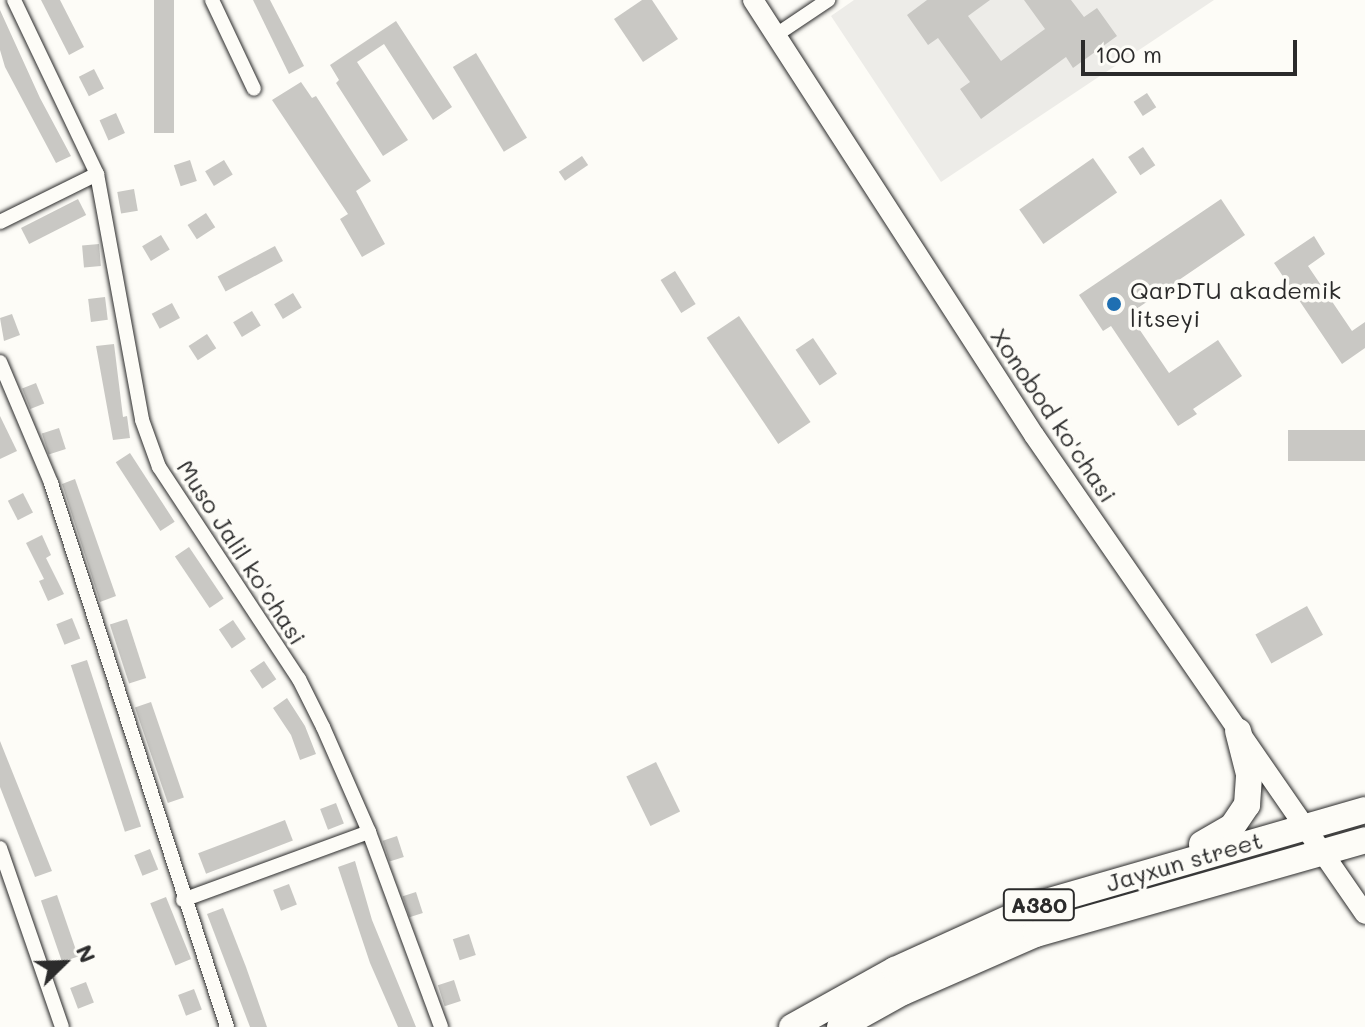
<!DOCTYPE html>
<html>
<head>
<meta charset="utf-8">
<style>
	body { margin:0 }
	#map { position:relative; width:1365px; height:1027px; overflow:hidden; background:#fdfcf7; font-family:Mali,sans-serif }
	div>[style] { position:absolute }
	.built>* { inset:0; background:#edece8 }
	.building>* { inset:0; background:#c9c8c4; transform-origin:0 0 }
	.roads { filter:drop-shadow(0 0 2px #2b2b2b) drop-shadow(0 0 2px #2b2b2b) }
	.street>* { height:14px; margin:-7px; padding:0 7px; transform-origin:7px; border-radius:7px; background:#fdfcf7 }
	.secondary>* { height:20px; margin:-10px; padding:0 10px; transform-origin:10px; border-radius:10px; background:#fdfcf7 }
	.highway>* { height:26px; margin:-13px; padding:0 13px; transform-origin:13px; border-radius:13px; background:#fdfcf7 }
	.dots>* { width:22px; height:22px; translate:-50% -50%; box-sizing:border-box; border:4px solid #fdfcf7; border-radius:50% }
	span { translate:-50% -50%; white-space:nowrap; text-align:center; line-height:1.15; -webkit-text-stroke:7px #fdfcf7; paint-order:stroke }
	.shield-label span { padding:2px 6px; background:#fdfcf7; border:2px solid; border-radius:6px; -webkit-text-stroke-width:0 }
	.shield-label { font-size:22px; color:#2b2b2b; font-weight:700 }
	.poi-label { font-size:24px; color:#2b2b2b }
	.left { translate:0 -50%; text-align:left }
	.street-label { font-size:24px; color:#2b2b2b }
	.north { position:absolute; left:24px; top:923px; width:80px; height:80px; -webkit-text-stroke:6px #fdfcf7; paint-order:stroke; rotate:67deg; font-size:22px; font-weight:700; line-height:32px; text-align:center; color:#2b2b2b }
	.north::after { content:''; display:block; margin:auto; width:28px; height:36px; background:#2b2b2b; clip-path:polygon(50% 0,100% 100%,50% 72%,0 100%) }
	.scale { position:absolute; left:1081px; top:40px; width:216px; height:36px; box-sizing:border-box; border:4px solid #2b2b2b; border-top:0; padding-left:10px; font-size:24px; line-height:28px; white-space:nowrap; color:#2b2b2b; -webkit-text-stroke:6px #fdfcf7; paint-order:stroke }
</style>
</head>
<body>
<div id="map">
	<div class="built">
		<i style="clip-path:polygon(854px 0,1214px 0,941px 182px,831px 16px)"></i>
	</div>
	<div class="building">
		<i style="clip-path:polygon(41px 0,60px 0,84px 47px,69px 55px)"></i>
		<i style="left:154px;top:0;width:20px;height:133px"></i>
		<i style="clip-path:polygon(253px 0,270px 0,304px 66px,289px 74px)"></i>
		<i style="clip-path:polygon(642px 0,652px 0,678px 39px,643px 62px,614px 19px)"></i>
		<i style="clip-path:polygon(927px 0,990px 0,968px 16px,1001px 61px,1045px 29px,1024px 0,1071px 0,1084px 17px,1097px 8px,1117px 36px,1073px 68px,1066px 57px,981px 119px,960px 89px,970px 82px,938px 38px,928px 45px,907px 15px)"></i>
		<i style="clip-path:polygon(0 10px,40px 98px,71px 156px,56px 163px,5px 67px,0 50px)"></i>
		<i style="clip-path:polygon(396px 21px,452px 107px,433px 120px,384px 44px,357px 62px,408px 140px,383px 156px,336px 83px,339px 80px,330px 65px)"></i>
		<i style="left:476px;top:53px;width:99px;height:27px;rotate:59deg"></i>
		<i style="left:94px;top:69px;width:22px;height:17px;rotate:63deg"></i>
		<i style="clip-path:polygon(301px 82px,312px 98px,316px 96px,371px 181px,356px 191px,385px 244px,362px 257px,340px 219px,348px 214px,272px 100px)"></i>
		<i style="left:1147px;top:93px;width:17px;height:16px;rotate:57deg"></i>
		<i style="left:116px;top:113px;width:22px;height:18px;rotate:66deg"></i>
		<i style="left:1143px;top:147px;width:22px;height:18px;rotate:56deg"></i>
		<i style="left:582px;top:156px;width:11px;height:28px;rotate:56deg"></i>
		<i style="left:1093px;top:158px;width:42px;height:90px;rotate:55deg"></i>
		<i style="left:190px;top:160px;width:22px;height:17px;rotate:72deg"></i>
		<i style="left:224px;top:160px;width:17px;height:22px;rotate:59deg"></i>
		<i style="left:134px;top:189px;width:22px;height:17px;rotate:80deg"></i>
		<i style="left:78px;top:199px;width:18px;height:64px;rotate:63deg"></i>
		<i style="clip-path:polygon(1221px 199px,1245px 235px,1129px 314px,1169px 373px,1218px 340px,1242px 376px,1193px 409px,1197px 414px,1178px 426px,1111px 326px,1103px 331px,1079px 295px)"></i>
		<i style="left:206px;top:213px;width:17px;height:22px;rotate:57deg"></i>
		<i style="left:161px;top:235px;width:17px;height:22px;rotate:59deg"></i>
		<i style="clip-path:polygon(1314px 236px,1325px 254px,1308px 266px,1352px 331px,1365px 322px,1365px 348px,1342px 364px,1274px 263px)"></i>
		<i style="left:99px;top:244px;width:22px;height:17px;rotate:85deg"></i>
		<i style="left:275px;top:246px;width:17px;height:65px;rotate:62deg"></i>
		<i style="left:675px;top:271px;width:39px;height:17px;rotate:58deg"></i>
		<i style="left:293px;top:293px;width:17px;height:22px;rotate:59deg"></i>
		<i style="left:105px;top:297px;width:23px;height:17px;rotate:83deg"></i>
		<i style="left:172px;top:303px;width:17px;height:23px;rotate:62deg"></i>
		<i style="left:252px;top:311px;width:17px;height:22px;rotate:59deg"></i>
		<i style="clip-path:polygon(12px 314px,20px 335px,4px 341px,0 318px)"></i>
		<i style="left:739px;top:316px;width:128px;height:39px;rotate:56deg"></i>
		<i style="left:207px;top:334px;width:17px;height:22px;rotate:57deg"></i>
		<i style="left:813px;top:338px;width:43px;height:21px;rotate:56deg"></i>
		<i style="clip-path:polygon(114px 344px,123px 417px,127px 416px,130px 438px,113px 440px,96px 346px)"></i>
		<i style="left:36px;top:383px;width:22px;height:15px;rotate:68deg"></i>
		<i style="clip-path:polygon(0 416px,17px 451px,0 459px)"></i>
		<i style="left:59px;top:428px;width:22px;height:18px;rotate:72deg"></i>
		<i style="left:1365px;top:430px;width:31px;height:77px;rotate:90deg"></i>
		<i style="left:130px;top:453px;width:82px;height:17px;rotate:57deg"></i>
		<i style="clip-path:polygon(75px 479px,116px 596px,100px 602px,62px 484px)"></i>
		<i style="left:23px;top:493px;width:22px;height:17px;rotate:63deg"></i>
		<i style="clip-path:polygon(42px 535px,51px 555px,46px 558px,64px 594px,48px 601px,39px 581px,44px 579px,26px 543px)"></i>
		<i style="left:189px;top:547px;width:62px;height:17px;rotate:56deg"></i>
		<i style="left:1307px;top:606px;width:33px;height:59px;rotate:61deg"></i>
		<i style="left:72px;top:618px;width:22px;height:17px;rotate:68deg"></i>
		<i style="left:127px;top:619px;width:62px;height:18px;rotate:72deg"></i>
		<i style="left:233px;top:620px;width:23px;height:17px;rotate:56deg"></i>
		<i style="left:87px;top:660px;width:175px;height:17px;rotate:72deg"></i>
		<i style="left:264px;top:661px;width:22px;height:17px;rotate:56deg"></i>
		<i style="clip-path:polygon(287px 698px,305px 726px,316px 754px,300px 760px,291px 735px,273px 708px)"></i>
		<i style="left:151px;top:702px;width:101px;height:17px;rotate:71deg"></i>
		<i style="clip-path:polygon(0 741px,52px 871px,35px 877px,0 787px)"></i>
		<i style="left:656px;top:762px;width:55px;height:33px;rotate:64deg"></i>
		<i style="left:336px;top:803px;width:22px;height:17px;rotate:69deg"></i>
		<i style="left:285px;top:820px;width:22px;height:93px;rotate:69deg"></i>
		<i style="left:397px;top:836px;width:22px;height:15px;rotate:72deg"></i>
		<i style="left:150px;top:849px;width:22px;height:17px;rotate:68deg"></i>
		<i style="clip-path:polygon(355px 861px,372px 920px,416px 1027px,398px 1027px,370px 963px,338px 867px)"></i>
		<i style="left:289px;top:884px;width:22px;height:17px;rotate:69deg"></i>
		<i style="left:416px;top:892px;width:22px;height:14px;rotate:72deg"></i>
		<i style="left:57px;top:895px;width:65px;height:17px;rotate:71deg"></i>
		<i style="left:166px;top:897px;width:67px;height:17px;rotate:68deg"></i>
		<i style="clip-path:polygon(223px 908px,246px 967px,267px 1027px,250px 1027px,207px 914px)"></i>
		<i style="left:469px;top:934px;width:22px;height:17px;rotate:72deg"></i>
		<i style="left:454px;top:980px;width:22px;height:17px;rotate:72deg"></i>
		<i style="left:86px;top:982px;width:22px;height:17px;rotate:69deg"></i>
		<i style="left:194px;top:989px;width:22px;height:17px;rotate:69deg"></i>
	</div>
	<div class="roads">
		<div class="street">
			<i style="left:14px;top:0;width:193px;rotate:64.5deg"></i>
			<i style="left:97px;top:174px;width:250px;rotate:79.6deg"></i>
			<i style="left:142px;top:420px;width:50px;rotate:70.1deg"></i>
			<i style="left:159px;top:467px;width:254px;rotate:56.6deg"></i>
			<i style="left:299px;top:679px;width:54px;rotate:63.4deg"></i>
			<i style="left:323px;top:727px;width:115px;rotate:66.3deg"></i>
			<i style="left:369px;top:832px;width:208px;rotate:69.7deg"></i>
			<i style="left:212px;top:0;width:98px;rotate:64.7deg"></i>
			<i style="left:776px;top:35px;width:63px;rotate:-33.9deg"></i>
			<i style="left:0;top:222px;width:108px;rotate:-26.3deg"></i>
			<i style="left:0;top:362px;width:131px;rotate:67.1deg"></i>
			<i style="left:51px;top:483px;width:572px;rotate:72.07deg"></i>
			<i style="left:0;top:848px;width:189px;rotate:70.9deg"></i>
			<i style="left:183px;top:900px;width:198px;rotate:-20.1deg"></i>
		</div>
		<div class="secondary">
			<i style="left:753px;top:0;width:518px;rotate:57.14deg"></i>
			<i style="left:1034px;top:435px;width:582px;rotate:55.35deg"></i>
		</div>
		<div class="highway">
			<i style="left:1202px;top:844px;width:34px;rotate:-30deg"></i>
			<i style="left:1232px;top:827px;width:27px;rotate:-56deg"></i>
			<i style="left:1247px;top:805px;width:31px;rotate:-86deg"></i>
			<i style="left:1249px;top:774px;width:44px;rotate:-104.3deg"></i>
			<i style="left:792px;top:1027px;width:118px;rotate:-29deg"></i>
			<i style="left:895px;top:970px;width:162px;rotate:-24.4deg"></i>
			<i style="left:1043px;top:903px;width:335px;rotate:-16.1deg"></i>
			<i style="left:840px;top:1027px;width:72px;rotate:-29.1deg"></i>
			<i style="left:903px;top:992px;width:145px;rotate:-23.6deg"></i>
			<i style="left:1036px;top:934px;width:342px;rotate:-15.9deg"></i>
		</div>
	</div>
	<div class="dots">
		<i style="left:1114px;top:304px;background:#1f6fb2"></i>
	</div>
	<div class="shield-label">
		<span style="left:1039px;top:905px">A380</span>
	</div>
	<div class="poi-label">
		<span class="left" style="left:1130px;top:304px">QarDTU akademik<br>litseyi</span>
	</div>
	<div class="street-label">
		<span style="left:1054px;top:415px;rotate:56deg">Xonobod ko'chasi</span>
		<span style="left:242px;top:552px;rotate:57deg">Muso Jalil ko'chasi</span>
		<span style="left:1184px;top:861px;rotate:-16deg">Jayxun street</span>
	</div>
	<div class="north">N</div>
	<div class="scale">100 m</div>
</div>
</body>
</html>
